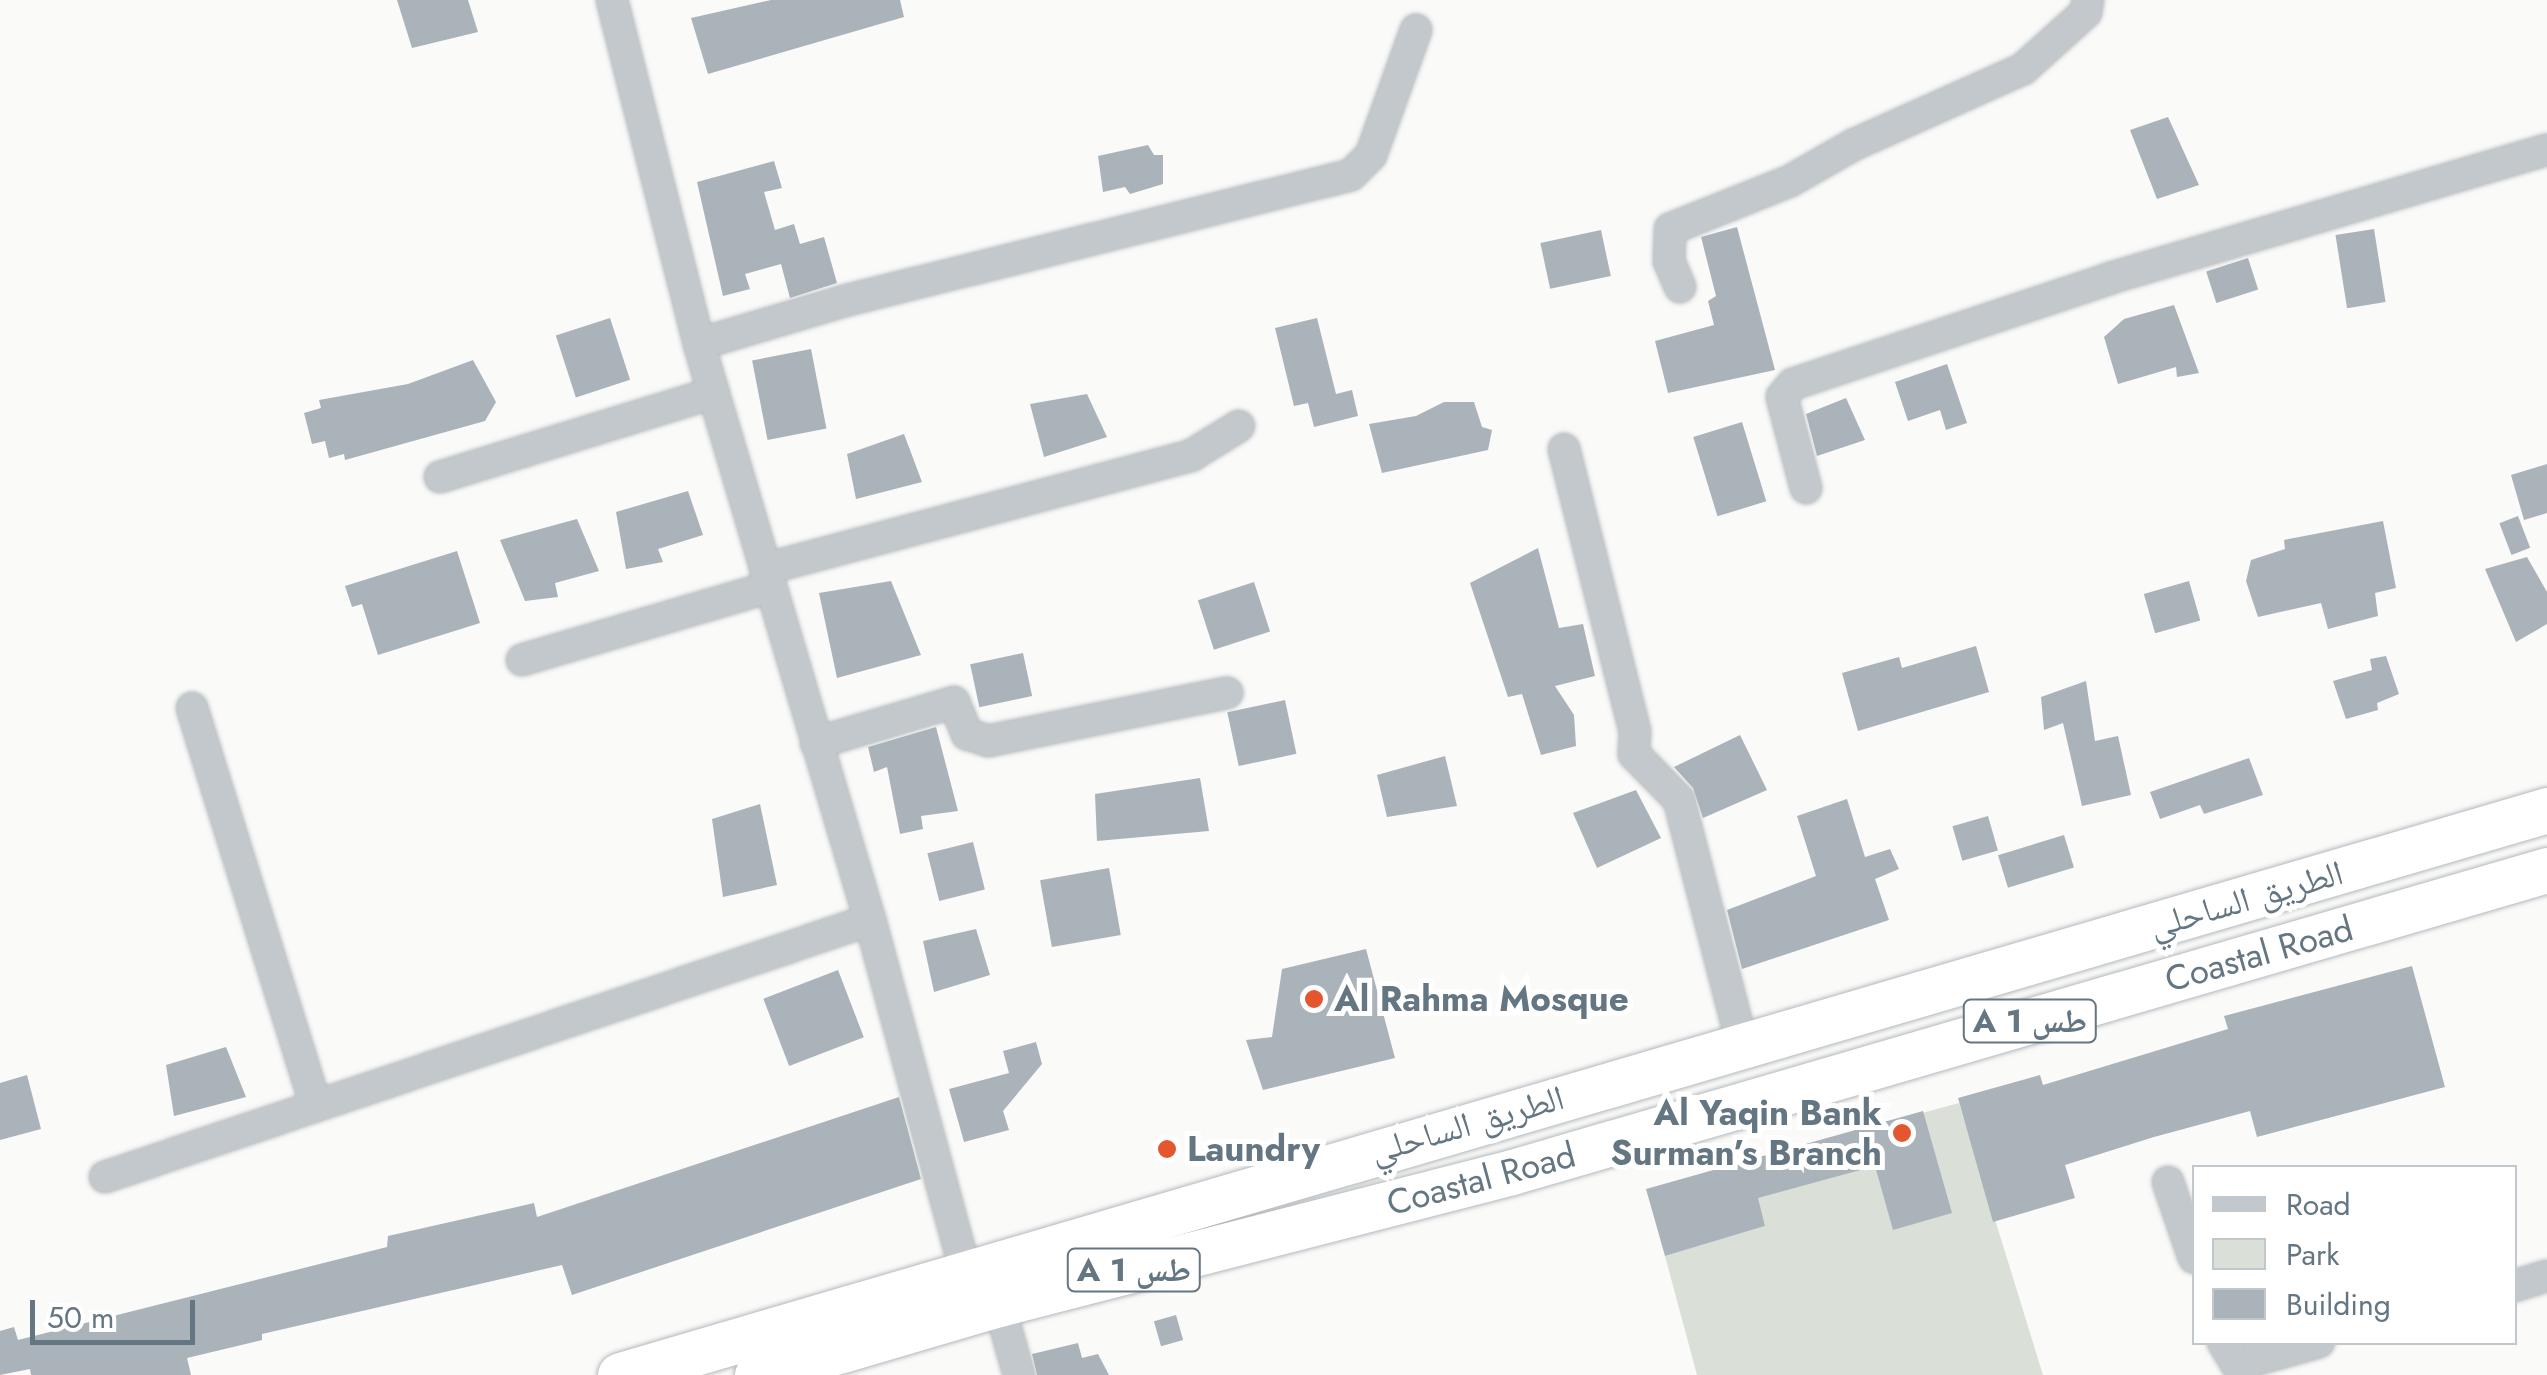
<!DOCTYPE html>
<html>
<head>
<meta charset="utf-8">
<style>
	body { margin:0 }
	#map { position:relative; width:2547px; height:1375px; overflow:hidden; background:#fafaf8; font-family:Jost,"Noto Naskh Arabic",sans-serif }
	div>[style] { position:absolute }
	.green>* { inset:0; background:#dadfd7 }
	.building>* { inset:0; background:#aab3b9; transform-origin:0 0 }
	.roads { filter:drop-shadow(0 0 2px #b4b9bd) drop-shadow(0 0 2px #b4b9bd) }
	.minor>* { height:30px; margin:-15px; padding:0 15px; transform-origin:15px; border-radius:15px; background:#c3c8cc }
	.highway>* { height:45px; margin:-22.5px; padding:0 22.5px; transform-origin:22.5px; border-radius:22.5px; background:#fff }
	.dots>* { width:28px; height:28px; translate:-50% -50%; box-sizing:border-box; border:5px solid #fff; border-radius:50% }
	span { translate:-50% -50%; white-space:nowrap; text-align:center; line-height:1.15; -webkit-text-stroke:10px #fff; paint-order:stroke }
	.shield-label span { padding:2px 8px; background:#fff; border:2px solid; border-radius:8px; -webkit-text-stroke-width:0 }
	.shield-label { font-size:32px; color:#657683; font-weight:700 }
	.street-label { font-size:35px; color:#657683 }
	.poi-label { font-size:35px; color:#657683; font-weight:700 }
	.left { translate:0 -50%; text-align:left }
	.right { translate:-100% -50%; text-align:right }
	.legend { position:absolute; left:2192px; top:1165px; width:325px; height:180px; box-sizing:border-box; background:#fff; border:2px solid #c1c8cd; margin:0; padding:12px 18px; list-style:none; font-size:30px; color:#657683 }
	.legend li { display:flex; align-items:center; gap:20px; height:50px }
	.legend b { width:50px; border:2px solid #c1c8cd }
	.scale { position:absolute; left:30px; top:1300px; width:165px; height:45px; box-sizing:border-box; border:5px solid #657683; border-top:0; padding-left:12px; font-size:30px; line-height:35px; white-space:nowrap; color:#657683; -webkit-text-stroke:8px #fff; paint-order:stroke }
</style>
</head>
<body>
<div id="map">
	<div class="green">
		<i style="clip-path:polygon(1959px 1103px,2043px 1375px,1697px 1375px,1665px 1256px,1765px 1226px,1746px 1161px)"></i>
	</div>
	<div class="building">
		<i style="clip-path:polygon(397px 0,468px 0,478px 32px,412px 48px)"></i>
		<i style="clip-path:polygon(771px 0,900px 0,904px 17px,708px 74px,691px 18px)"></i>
		<i style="clip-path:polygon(2168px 117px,2199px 185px,2157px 199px,2130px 130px)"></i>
		<i style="clip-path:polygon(1148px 145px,1154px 155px,1163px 155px,1163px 184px,1130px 194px,1125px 187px,1103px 192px,1098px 156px)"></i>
		<i style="clip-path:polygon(774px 161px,782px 188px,764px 192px,775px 230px,794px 224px,800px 244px,824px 237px,837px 283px,790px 298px,781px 264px,745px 274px,750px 289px,723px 296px,697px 182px)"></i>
		<i style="clip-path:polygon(1737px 227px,1775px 370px,1668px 393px,1655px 341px,1714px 325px,1708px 301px,1716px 296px,1701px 237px)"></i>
		<i style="left:2374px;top:229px;width:74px;height:39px;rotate:81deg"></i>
		<i style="left:1601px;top:230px;width:47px;height:62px;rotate:78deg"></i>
		<i style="left:2248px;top:258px;width:33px;height:44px;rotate:72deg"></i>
		<i style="clip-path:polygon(2174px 305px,2199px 373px,2177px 377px,2176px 367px,2118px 384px,2104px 337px,2124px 319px)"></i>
		<i style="left:610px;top:318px;width:65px;height:57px;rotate:72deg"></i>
		<i style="clip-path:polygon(1317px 318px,1336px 394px,1352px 390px,1358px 416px,1314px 427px,1308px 403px,1294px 406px,1275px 328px)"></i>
		<i style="left:811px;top:349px;width:81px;height:60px;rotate:79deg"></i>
		<i style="clip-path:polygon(473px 360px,496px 402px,485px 421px,345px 460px,344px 454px,329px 458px,325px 441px,312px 444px,304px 413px,321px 408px,319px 400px,408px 384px)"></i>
		<i style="clip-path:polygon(1947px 364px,1967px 423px,1946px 430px,1940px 410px,1908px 421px,1895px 382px)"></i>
		<i style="clip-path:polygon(1087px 394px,1107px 437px,1044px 457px,1030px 404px)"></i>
		<i style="clip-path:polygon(1846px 398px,1865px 440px,1817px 456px,1806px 414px)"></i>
		<i style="clip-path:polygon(1444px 402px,1474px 402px,1482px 427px,1492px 430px,1488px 450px,1382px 473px,1369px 424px,1416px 416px)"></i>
		<i style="left:1742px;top:422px;width:83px;height:51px;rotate:73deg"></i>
		<i style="clip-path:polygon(904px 434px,922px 482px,856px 499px,847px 454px)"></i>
		<i style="clip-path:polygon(2547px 464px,2547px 513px,2524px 520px,2511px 475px)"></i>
		<i style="clip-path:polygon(688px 491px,703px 535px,658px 549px,663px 562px,626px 569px,616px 512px)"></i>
		<i style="left:2518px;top:516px;width:34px;height:20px;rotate:69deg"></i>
		<i style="clip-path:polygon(577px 519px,599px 571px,555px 583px,558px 597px,525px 601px,500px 540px)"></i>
		<i style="clip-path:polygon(2383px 521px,2396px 588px,2375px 593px,2378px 616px,2328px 629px,2321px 603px,2258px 617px,2246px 581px,2251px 560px,2285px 549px,2284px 540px)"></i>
		<i style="clip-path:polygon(1538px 548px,1559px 628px,1583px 624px,1595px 676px,1555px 686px,1574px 715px,1576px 746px,1541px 755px,1522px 694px,1508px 697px,1470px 583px)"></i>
		<i style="clip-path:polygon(457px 551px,480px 623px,378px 655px,362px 604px,352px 607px,345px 586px)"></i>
		<i style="clip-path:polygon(2527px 557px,2547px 592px,2547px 624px,2516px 642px,2485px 569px)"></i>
		<i style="clip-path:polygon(891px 581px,921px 655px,837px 678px,819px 593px)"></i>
		<i style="left:2189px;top:581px;width:41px;height:47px;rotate:74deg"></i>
		<i style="left:1254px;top:582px;width:52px;height:59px;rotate:72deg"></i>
		<i style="clip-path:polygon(1976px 646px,1989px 692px,1858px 731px,1842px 673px,1899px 657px,1902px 668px)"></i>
		<i style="left:1023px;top:653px;width:44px;height:54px;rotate:78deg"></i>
		<i style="clip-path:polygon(2386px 656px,2399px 694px,2377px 703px,2378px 710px,2346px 719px,2333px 681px,2372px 670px,2370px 659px)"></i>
		<i style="clip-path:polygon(2086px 681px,2095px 741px,2118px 736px,2131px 795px,2082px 806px,2063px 723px,2044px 730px,2041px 697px)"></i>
		<i style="left:1285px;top:700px;width:55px;height:59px;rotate:78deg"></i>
		<i style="clip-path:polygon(936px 727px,958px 811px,921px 816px,923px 829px,900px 834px,887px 767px,874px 772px,868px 747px)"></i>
		<i style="clip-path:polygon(1740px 735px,1767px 790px,1703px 818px,1693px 788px,1674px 767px)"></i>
		<i style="clip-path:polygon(1445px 756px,1457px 806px,1387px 817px,1377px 775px)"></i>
		<i style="clip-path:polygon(2249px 758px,2263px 795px,2204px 814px,2200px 805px,2160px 819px,2150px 792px)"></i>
		<i style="clip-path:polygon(1200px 778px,1209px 831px,1097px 841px,1095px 794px)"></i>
		<i style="clip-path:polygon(1636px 790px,1661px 838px,1597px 868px,1573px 813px)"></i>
		<i style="clip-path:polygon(1847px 799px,1865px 857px,1890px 849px,1899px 869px,1875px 879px,1889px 920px,1742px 969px,1727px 910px,1816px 876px,1797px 816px)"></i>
		<i style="clip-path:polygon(760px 804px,777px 885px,723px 897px,712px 819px)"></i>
		<i style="left:1988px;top:816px;width:36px;height:37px;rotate:74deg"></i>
		<i style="left:2064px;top:835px;width:34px;height:69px;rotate:73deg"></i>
		<i style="left:973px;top:842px;width:49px;height:47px;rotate:76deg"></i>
		<i style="left:1109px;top:868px;width:68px;height:70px;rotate:80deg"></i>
		<i style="clip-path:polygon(976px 929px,990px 975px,934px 992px,923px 941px)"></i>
		<i style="clip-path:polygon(1366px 949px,1395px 1058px,1263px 1090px,1246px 1040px,1272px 1037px,1282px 969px)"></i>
		<i style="clip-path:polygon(2412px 966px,2445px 1087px,2257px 1137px,2250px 1111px,2154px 1137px,2065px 1165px,2075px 1198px,1993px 1222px,1958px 1098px,2040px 1075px,2043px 1085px,2228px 1029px,2224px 1016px)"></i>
		<i style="left:838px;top:970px;width:72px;height:80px;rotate:69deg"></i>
		<i style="clip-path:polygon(1036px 1042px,1042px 1064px,1003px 1111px,1009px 1130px,964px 1142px,949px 1089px,1009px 1073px,1003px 1051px)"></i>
		<i style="clip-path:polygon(226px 1047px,246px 1097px,174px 1116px,166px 1065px)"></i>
		<i style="clip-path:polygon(27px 1075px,41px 1129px,0 1140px,0 1083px)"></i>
		<i style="clip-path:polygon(899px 1097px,921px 1179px,572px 1295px,562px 1265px,262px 1334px,262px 1340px,187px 1358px,191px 1375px,31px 1375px,30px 1369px,0 1375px,0 1331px,14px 1327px,18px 1340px,387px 1247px,388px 1236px,534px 1203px,537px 1217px)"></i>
		<i style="clip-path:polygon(1923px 1111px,1952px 1213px,1893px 1230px,1875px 1166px,1758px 1198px,1765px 1226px,1665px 1256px,1646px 1189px)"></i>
		<i style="left:1176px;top:1315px;width:26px;height:23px;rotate:74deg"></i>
		<i style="clip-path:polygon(1078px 1343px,1082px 1358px,1098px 1354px,1109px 1375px,1037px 1375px,1032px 1354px)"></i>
	</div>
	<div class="roads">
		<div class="minor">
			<i style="left:612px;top:0;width:355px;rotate:75.8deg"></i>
			<i style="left:699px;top:344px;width:601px;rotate:73.47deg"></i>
			<i style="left:870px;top:920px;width:366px;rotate:74.8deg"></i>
			<i style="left:1680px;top:287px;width:28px;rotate:-113deg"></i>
			<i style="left:1669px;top:261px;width:32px;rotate:-88deg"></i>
			<i style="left:1670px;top:229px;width:129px;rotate:-21.8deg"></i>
			<i style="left:1790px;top:181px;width:73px;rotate:-29.7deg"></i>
			<i style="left:1853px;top:145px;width:186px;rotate:-24.1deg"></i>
			<i style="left:2023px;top:69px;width:85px;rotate:-42.1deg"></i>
			<i style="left:2086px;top:12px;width:12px;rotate:-81deg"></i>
			<i style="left:699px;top:344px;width:151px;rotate:-16.5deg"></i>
			<i style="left:844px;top:301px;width:522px;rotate:-13.96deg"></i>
			<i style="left:1351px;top:175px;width:28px;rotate:-45deg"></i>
			<i style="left:1371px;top:155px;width:133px;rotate:-70.2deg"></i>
			<i style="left:1564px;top:449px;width:292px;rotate:75.9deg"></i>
			<i style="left:1635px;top:732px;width:22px;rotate:93deg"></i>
			<i style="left:1634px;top:754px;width:64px;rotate:45.6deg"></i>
			<i style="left:1679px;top:800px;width:251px;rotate:75.5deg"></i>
			<i style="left:440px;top:477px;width:286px;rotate:-17.1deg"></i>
			<i style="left:1806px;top:488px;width:94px;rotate:-104.8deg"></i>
			<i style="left:1782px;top:397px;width:17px;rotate:-50deg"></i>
			<i style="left:1793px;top:384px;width:335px;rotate:-18.4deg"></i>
			<i style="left:2111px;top:278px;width:454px;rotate:-16.4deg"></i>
			<i style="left:765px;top:569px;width:442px;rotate:-14.9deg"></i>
			<i style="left:1192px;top:455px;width:55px;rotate:-31.7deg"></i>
			<i style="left:522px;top:660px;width:259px;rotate:-16.4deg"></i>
			<i style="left:192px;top:708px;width:416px;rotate:72.7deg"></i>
			<i style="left:816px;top:743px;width:144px;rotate:-16.5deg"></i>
			<i style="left:954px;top:702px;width:35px;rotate:68deg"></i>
			<i style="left:967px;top:734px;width:22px;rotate:18deg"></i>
			<i style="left:988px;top:741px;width:244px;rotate:-11.4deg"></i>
			<i style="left:105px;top:1177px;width:807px;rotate:-18.57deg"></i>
			<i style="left:2168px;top:1182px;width:80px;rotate:71.1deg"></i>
			<i style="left:2514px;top:1286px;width:34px;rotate:-17deg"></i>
			<i style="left:999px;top:1304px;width:74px;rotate:74.3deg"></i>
			<i style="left:2223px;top:1342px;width:27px;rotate:59deg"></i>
			<i style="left:2237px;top:1365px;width:85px;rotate:-15.7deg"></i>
		</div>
		<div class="highway">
			<i style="left:620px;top:1375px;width:2008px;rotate:-16.34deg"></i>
			<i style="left:757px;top:1375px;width:252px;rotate:-16.4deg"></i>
			<i style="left:999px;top:1304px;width:530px;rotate:-14.43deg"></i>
			<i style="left:1512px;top:1172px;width:1078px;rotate:-16.27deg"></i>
		</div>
	</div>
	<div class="dots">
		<i style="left:1314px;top:999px;background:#e4572e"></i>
		<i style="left:1902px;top:1133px;background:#e4572e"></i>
		<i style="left:1167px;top:1149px;background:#e4572e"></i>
	</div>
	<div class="shield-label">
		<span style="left:2030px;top:1021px">A 1 طس</span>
		<span style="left:1134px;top:1270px">A 1 طس</span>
	</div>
	<div class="street-label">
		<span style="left:2246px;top:899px;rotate:-16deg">الطريق الساحلي</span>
		<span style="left:2259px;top:954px;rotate:-16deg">Coastal Road</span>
		<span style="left:1467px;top:1124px;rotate:-16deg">الطريق الساحلي</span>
		<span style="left:1481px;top:1179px;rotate:-15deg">Coastal Road</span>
	</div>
	<div class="poi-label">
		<span class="left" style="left:1334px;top:999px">Al Rahma Mosque</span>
		<span class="right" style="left:1882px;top:1133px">Al Yaqin Bank<br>Surman’s Branch</span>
		<span class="left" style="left:1187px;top:1149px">Laundry</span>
	</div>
	<ul class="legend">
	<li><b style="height:12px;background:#c3c8cc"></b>Road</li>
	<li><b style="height:28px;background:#dadfd7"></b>Park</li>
	<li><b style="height:28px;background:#aab3b9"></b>Building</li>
	</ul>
	<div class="scale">50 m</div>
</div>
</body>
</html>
